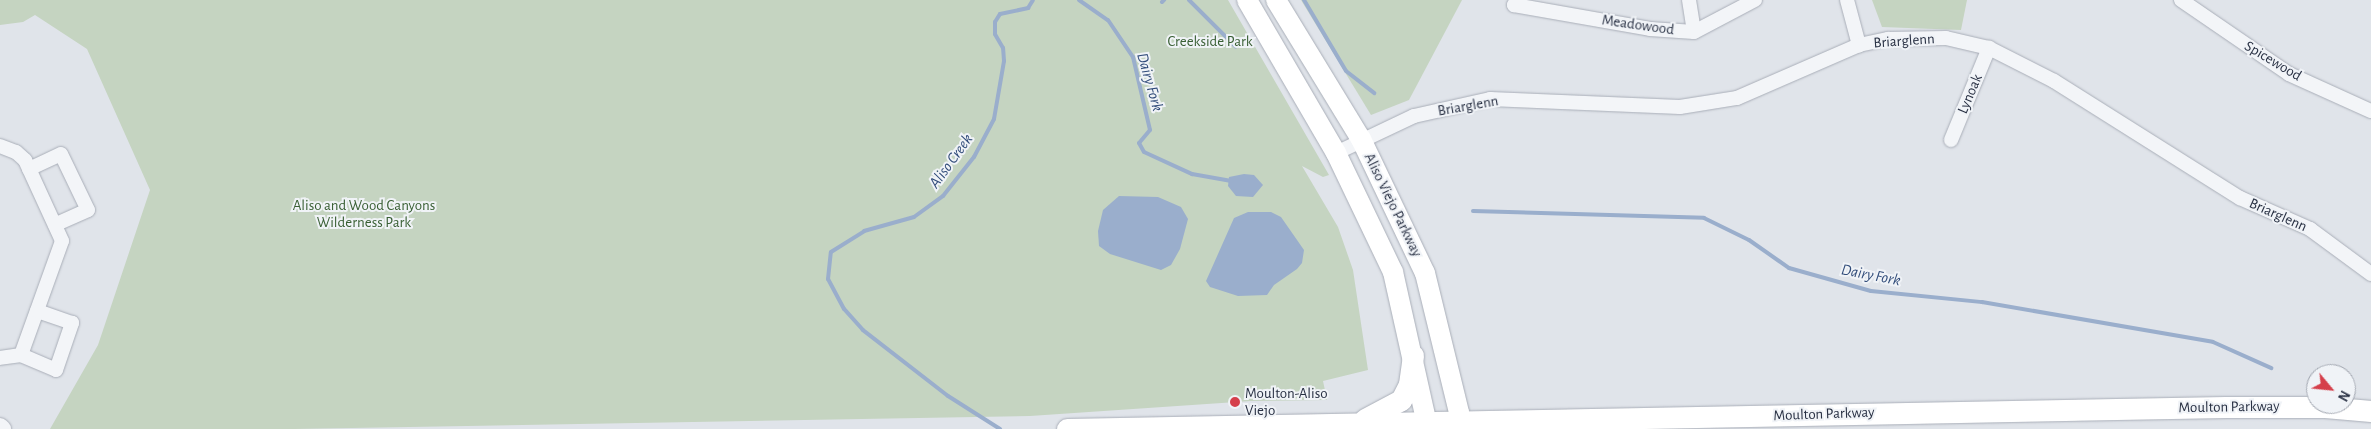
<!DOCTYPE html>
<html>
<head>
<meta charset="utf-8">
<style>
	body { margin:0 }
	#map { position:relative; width:2371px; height:429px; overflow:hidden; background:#e0e4ea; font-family:"Alegreya Sans",sans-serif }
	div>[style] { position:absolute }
	.green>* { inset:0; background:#c5d4c1 }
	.water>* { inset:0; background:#9aaecc }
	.stream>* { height:4px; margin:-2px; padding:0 2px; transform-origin:2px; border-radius:2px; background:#9aaecc }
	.roads { filter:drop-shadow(0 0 1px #a9aeb8) drop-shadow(0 0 1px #a9aeb8) }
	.minor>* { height:14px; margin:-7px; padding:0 7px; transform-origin:7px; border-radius:7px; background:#f3f5f8 }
	.tertiary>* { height:18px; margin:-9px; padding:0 9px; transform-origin:9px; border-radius:9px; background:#f3f5f8 }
	.secondary>* { height:20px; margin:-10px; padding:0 10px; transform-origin:10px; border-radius:10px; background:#fff }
	.primary>* { height:21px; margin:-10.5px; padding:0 10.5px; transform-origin:10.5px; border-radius:10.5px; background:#fff }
	.dots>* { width:14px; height:14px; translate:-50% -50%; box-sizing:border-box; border:2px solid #f0f3f7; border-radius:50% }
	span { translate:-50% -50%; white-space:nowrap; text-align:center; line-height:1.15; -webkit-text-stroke:4px #f0f3f7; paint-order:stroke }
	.street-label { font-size:15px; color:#283043 }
	.park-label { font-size:15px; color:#395f34 }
	.poi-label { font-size:15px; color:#283043 }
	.left { translate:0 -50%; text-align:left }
	.water-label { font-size:16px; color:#304b79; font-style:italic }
	.north { position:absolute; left:2306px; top:364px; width:50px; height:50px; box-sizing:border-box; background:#f0f3f7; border:1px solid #a0a5af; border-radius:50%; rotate:118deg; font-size:14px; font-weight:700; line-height:20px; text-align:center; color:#283043 }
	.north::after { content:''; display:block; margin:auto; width:18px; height:22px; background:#d53f4b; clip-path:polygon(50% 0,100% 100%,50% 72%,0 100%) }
</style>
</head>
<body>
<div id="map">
	<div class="green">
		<i style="clip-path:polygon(0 0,1228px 0,1329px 175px,1323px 177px,1302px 166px,1338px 227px,1353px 270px,1368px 370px,1323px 381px,1327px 400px,1251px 401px,1030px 416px,294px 429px,50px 429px,98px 345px,150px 190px,87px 49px,35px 15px,23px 22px,0 25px)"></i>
		<i style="clip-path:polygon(1301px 0,1462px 0,1409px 100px,1371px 115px)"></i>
		<i style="clip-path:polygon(1872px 0,1967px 0,1961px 30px,1882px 27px)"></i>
	</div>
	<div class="water">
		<i style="clip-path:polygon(1244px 174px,1254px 175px,1263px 185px,1253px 197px,1236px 196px,1228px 186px,1229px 177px)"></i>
		<i style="clip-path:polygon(1119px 196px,1158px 197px,1181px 207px,1188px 219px,1180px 249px,1171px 265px,1161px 270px,1110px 254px,1099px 246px,1098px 231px,1103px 210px)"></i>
		<i style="clip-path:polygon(1271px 212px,1281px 217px,1304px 250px,1302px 263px,1297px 269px,1274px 285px,1267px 295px,1238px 296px,1210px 287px,1206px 281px,1234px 218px,1248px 212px)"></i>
	</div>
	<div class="stream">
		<i style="left:1079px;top:0;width:35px;rotate:35deg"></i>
		<i style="left:1108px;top:20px;width:45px;rotate:56deg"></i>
		<i style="left:1133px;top:57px;width:75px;rotate:76.9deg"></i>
		<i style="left:1150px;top:130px;width:17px;rotate:130deg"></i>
		<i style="left:1139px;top:143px;width:10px;rotate:61deg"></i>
		<i style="left:1144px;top:152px;width:53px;rotate:24.6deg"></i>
		<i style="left:1192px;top:174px;width:40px;rotate:10deg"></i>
		<i style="left:1189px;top:0;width:66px;rotate:45deg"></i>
		<i style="left:1304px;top:0;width:82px;rotate:59.4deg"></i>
		<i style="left:1346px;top:71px;width:36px;rotate:38deg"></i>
		<i style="left:1162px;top:2px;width:3px;rotate:-45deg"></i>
		<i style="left:1473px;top:211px;width:231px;rotate:1.7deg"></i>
		<i style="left:1704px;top:218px;width:50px;rotate:26.1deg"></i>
		<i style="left:1749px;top:240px;width:49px;rotate:35deg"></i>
		<i style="left:1789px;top:268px;width:85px;rotate:15.7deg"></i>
		<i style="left:1871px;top:291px;width:112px;rotate:5.7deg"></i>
		<i style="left:1982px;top:302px;width:234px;rotate:9.8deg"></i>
		<i style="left:2213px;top:342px;width:64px;rotate:24.1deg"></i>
		<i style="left:1000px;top:429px;width:62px;rotate:-147.6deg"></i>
		<i style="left:948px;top:396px;width:108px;rotate:-142.2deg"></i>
		<i style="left:863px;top:330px;width:28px;rotate:-132deg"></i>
		<i style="left:844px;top:309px;width:34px;rotate:-118deg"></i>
		<i style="left:828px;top:279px;width:27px;rotate:-84deg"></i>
		<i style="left:831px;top:252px;width:39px;rotate:-32deg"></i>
		<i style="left:864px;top:231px;width:52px;rotate:-15.6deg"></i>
		<i style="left:914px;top:217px;width:36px;rotate:-36deg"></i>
		<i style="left:943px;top:196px;width:50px;rotate:-51.5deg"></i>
		<i style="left:974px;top:157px;width:43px;rotate:-62.2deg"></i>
		<i style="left:994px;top:119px;width:59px;rotate:-80.2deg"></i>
		<i style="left:1004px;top:61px;width:13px;rotate:-94deg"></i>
		<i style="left:1003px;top:48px;width:16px;rotate:-120deg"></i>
		<i style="left:995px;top:34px;width:12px;rotate:-90deg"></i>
		<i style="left:995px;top:22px;width:9px;rotate:-58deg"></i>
		<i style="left:1000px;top:14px;width:29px;rotate:-12deg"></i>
		<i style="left:1028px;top:8px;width:9px;rotate:-58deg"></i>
	</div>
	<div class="roads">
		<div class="minor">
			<i style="left:1517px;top:0;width:6px;rotate:121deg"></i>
			<i style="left:1514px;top:5px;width:138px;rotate:10deg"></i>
			<i style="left:1650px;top:29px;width:44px;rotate:3.9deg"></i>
			<i style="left:1694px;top:32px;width:69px;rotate:-27.7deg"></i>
			<i style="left:1689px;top:0;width:32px;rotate:81deg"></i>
			<i style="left:1847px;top:0;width:47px;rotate:75.1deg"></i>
			<i style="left:2181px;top:0;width:131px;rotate:34.4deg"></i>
			<i style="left:2289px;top:74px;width:90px;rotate:24.3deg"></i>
			<i style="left:1951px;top:140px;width:100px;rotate:-67.6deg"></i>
			<i style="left:0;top:146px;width:17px;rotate:21deg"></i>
			<i style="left:16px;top:152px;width:12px;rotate:42deg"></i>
			<i style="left:25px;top:160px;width:89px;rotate:65.4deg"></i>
			<i style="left:62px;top:241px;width:121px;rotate:109.8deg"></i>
			<i style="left:21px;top:355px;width:21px;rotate:172deg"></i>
			<i style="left:1336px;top:153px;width:86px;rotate:-25.4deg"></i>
			<i style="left:1414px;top:116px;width:78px;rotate:-12.6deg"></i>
			<i style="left:1490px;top:99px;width:190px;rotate:2.4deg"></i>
			<i style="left:1680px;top:107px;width:58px;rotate:-9deg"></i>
			<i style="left:1737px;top:98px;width:133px;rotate:-23.5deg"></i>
			<i style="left:1859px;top:45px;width:30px;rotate:-12deg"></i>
			<i style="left:1888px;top:39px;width:58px;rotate:-1deg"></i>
			<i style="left:1946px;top:38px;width:44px;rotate:13.1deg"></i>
			<i style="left:1989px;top:48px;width:73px;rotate:26.9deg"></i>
			<i style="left:2054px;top:81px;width:220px;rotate:32.2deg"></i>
			<i style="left:2240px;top:198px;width:77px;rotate:23.9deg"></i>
			<i style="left:2310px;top:229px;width:76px;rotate:36.4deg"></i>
			<i style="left:29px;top:169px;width:35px;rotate:-25deg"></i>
			<i style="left:61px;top:154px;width:62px;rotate:64.3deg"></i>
			<i style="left:88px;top:210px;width:36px;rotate:156deg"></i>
			<i style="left:21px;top:355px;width:38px;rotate:23deg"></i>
			<i style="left:56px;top:370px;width:50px;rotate:-71.2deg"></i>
			<i style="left:72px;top:323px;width:37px;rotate:-161deg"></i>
		</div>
		<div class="tertiary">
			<i style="left:0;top:427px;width:3px;rotate:45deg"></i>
		</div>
		<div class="secondary">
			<i style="left:1247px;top:0;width:177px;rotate:59.8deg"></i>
			<i style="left:1336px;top:153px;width:132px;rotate:64.4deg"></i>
			<i style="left:1393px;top:272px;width:161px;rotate:77.4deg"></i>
			<i style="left:1276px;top:0;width:163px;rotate:58.6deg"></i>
			<i style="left:1361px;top:139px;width:148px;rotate:64.5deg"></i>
			<i style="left:1425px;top:273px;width:144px;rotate:76.3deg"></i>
			<i style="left:1459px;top:413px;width:16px;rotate:86deg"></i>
		</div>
		<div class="primary">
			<i style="left:1365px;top:419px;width:41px;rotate:-27.8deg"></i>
			<i style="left:1401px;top:400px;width:18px;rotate:-63deg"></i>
			<i style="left:1409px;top:384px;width:29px;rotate:-82deg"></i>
			<i style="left:1067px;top:429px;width:1159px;rotate:-1.09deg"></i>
			<i style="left:2226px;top:407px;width:99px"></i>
			<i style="left:2325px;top:407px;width:46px;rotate:5deg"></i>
		</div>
	</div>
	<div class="dots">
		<i style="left:1235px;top:402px;background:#d53f4b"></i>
	</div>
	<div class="street-label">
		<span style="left:1638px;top:25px;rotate:8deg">Meadowood</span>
		<span style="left:1904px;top:41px;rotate:-4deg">Briarglenn</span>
		<span style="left:2273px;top:61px;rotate:31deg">Spicewood</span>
		<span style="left:1970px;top:94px;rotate:-67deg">Lynoak</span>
		<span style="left:1468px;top:106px;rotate:-10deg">Briarglenn</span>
		<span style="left:1393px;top:205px;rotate:64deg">Aliso Viejo Parkway</span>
		<span style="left:2278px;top:215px;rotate:24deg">Briarglenn</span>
		<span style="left:2229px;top:407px;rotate:-1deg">Moulton Parkway</span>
		<span style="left:1824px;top:414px;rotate:-2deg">Moulton Parkway</span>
	</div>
	<div class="park-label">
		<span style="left:1210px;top:42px">Creekside Park</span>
		<span style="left:364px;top:214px">Aliso and Wood Canyons<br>Wilderness Park</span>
	</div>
	<div class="poi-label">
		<span class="left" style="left:1245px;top:402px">Moulton-Aliso<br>Viejo</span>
	</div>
	<div class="water-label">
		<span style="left:1150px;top:82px;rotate:74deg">Dairy Fork</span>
		<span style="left:951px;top:161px;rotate:-54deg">Aliso Creek</span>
		<span style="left:1871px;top:275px;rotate:11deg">Dairy Fork</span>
	</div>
	<div class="north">N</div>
</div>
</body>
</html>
